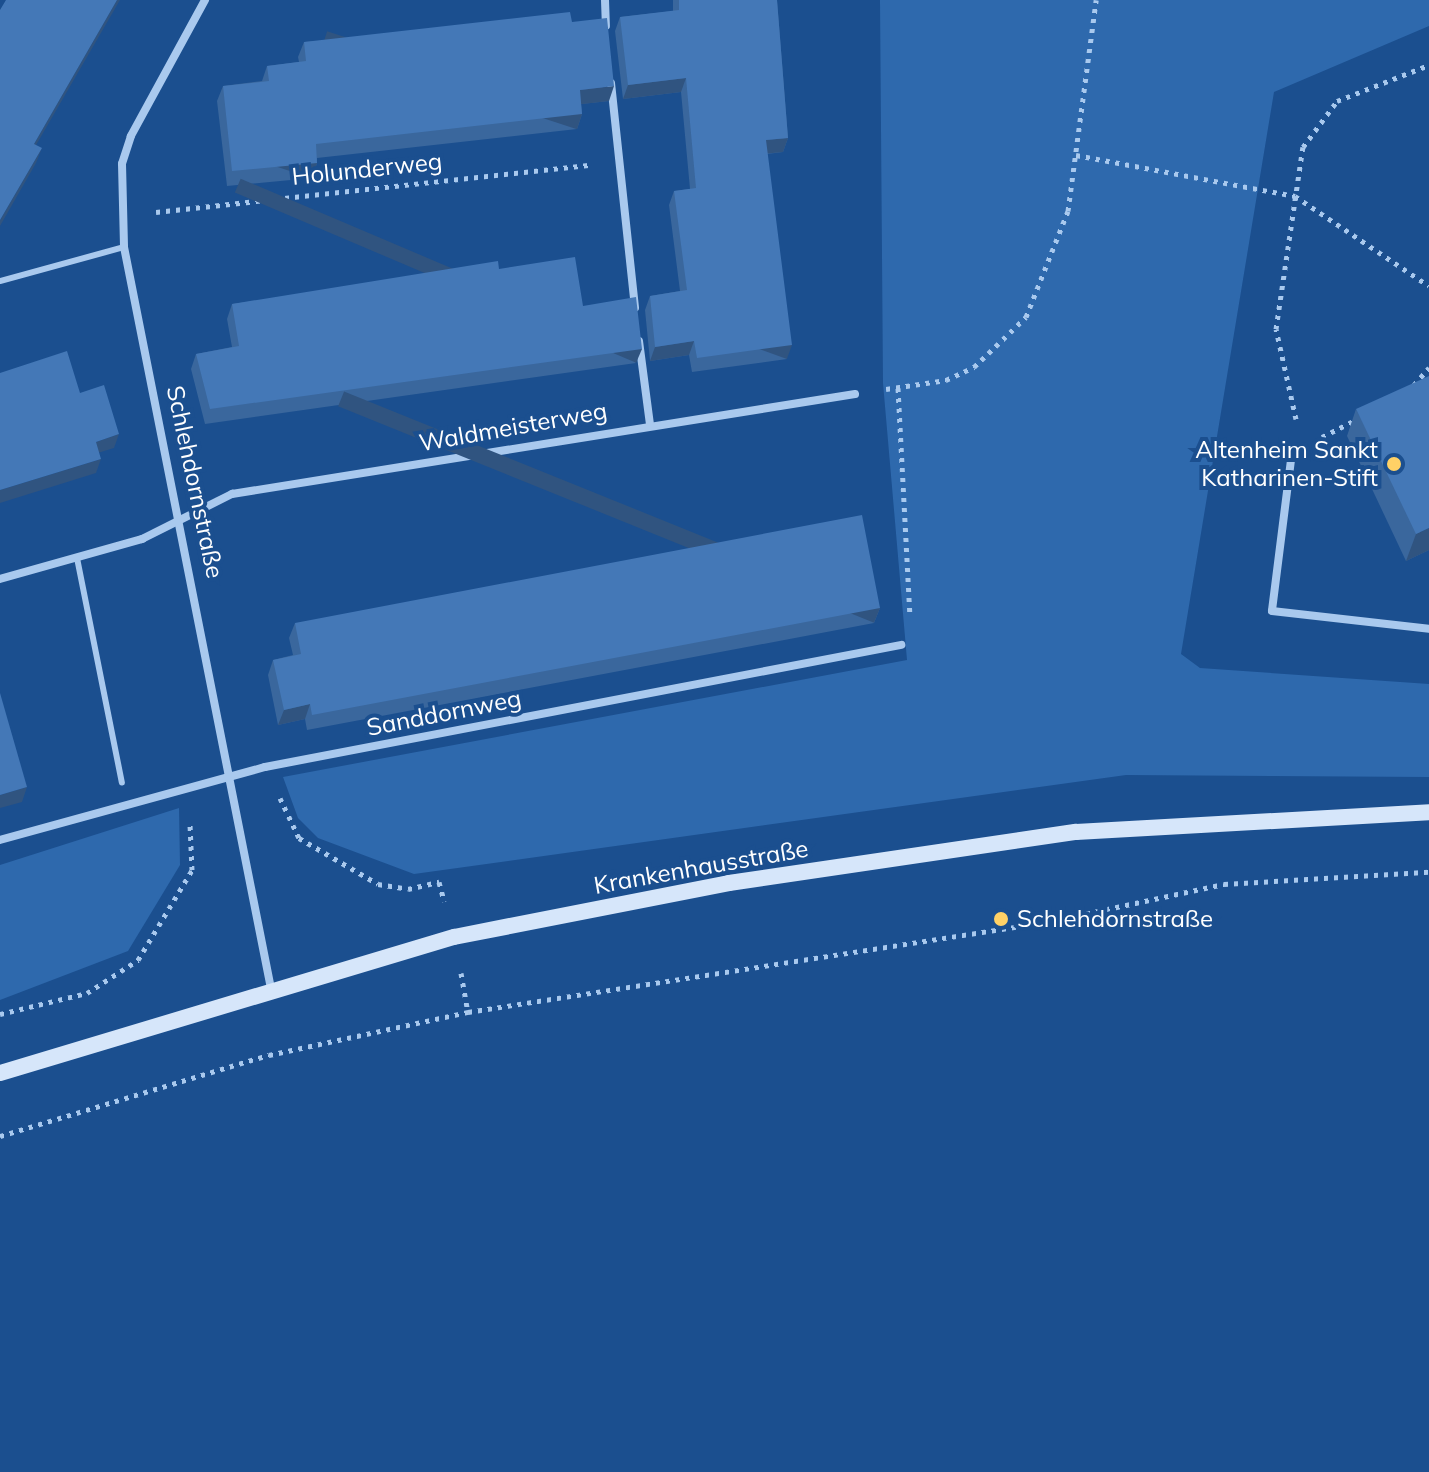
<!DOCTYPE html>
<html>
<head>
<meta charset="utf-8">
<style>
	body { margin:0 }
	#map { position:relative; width:1429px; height:1472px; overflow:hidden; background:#1b4f8f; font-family:Mulish,sans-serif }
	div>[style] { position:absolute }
	.green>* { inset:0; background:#2e69ad }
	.path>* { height:5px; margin-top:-2.5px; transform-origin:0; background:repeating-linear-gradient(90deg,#a9c9ee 0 4px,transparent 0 10px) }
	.lane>* { height:6px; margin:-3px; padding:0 3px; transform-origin:3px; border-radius:3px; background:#a9c9ee }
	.street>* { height:8px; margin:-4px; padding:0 4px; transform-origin:4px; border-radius:4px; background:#a9c9ee }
	.secondary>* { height:16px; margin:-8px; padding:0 8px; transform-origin:8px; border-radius:8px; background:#d6e6fa }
	.wall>* { inset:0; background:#3a679d }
	.shaded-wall>* { inset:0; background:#305480; transform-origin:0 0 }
	.building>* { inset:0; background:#4478b7 }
	.dots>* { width:22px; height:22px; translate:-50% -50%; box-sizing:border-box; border:4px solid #1b4f8f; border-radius:50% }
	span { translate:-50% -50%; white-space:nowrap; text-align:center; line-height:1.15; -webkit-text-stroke:8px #1b4f8f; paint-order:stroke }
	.street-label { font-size:24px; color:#fff }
	.poi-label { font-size:24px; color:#fff }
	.right { translate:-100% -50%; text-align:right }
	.left { translate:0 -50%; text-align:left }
</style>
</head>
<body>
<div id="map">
	<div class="green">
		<i style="clip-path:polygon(880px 0,1429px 0,1429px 26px,1274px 92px,1181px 654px,1200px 668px,1429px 684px,1429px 777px,1126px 775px,414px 874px,318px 838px,298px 818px,283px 777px,907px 660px,883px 383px)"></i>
		<i style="clip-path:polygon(179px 808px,180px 865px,128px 951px,0 1000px,0 865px)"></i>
	</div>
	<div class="path">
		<i style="left:1076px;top:155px;width:223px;rotate:10.6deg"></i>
		<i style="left:1295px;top:196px;width:161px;rotate:33.9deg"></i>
		<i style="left:156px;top:212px;width:435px;rotate:-6.2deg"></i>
		<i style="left:1414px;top:385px;width:23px;rotate:-49deg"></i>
		<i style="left:898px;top:388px;width:226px;rotate:87deg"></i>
		<i style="left:886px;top:389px;width:61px;rotate:-8.5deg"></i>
		<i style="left:946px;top:380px;width:31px;rotate:-25deg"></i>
		<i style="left:974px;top:367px;width:72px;rotate:-43.9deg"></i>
		<i style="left:1026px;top:317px;width:114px;rotate:-68.4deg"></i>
		<i style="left:1068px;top:211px;width:213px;rotate:-82.4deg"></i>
		<i style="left:1296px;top:419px;width:92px;rotate:-102.5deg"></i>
		<i style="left:1276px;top:329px;width:184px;rotate:-81.6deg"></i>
		<i style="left:1303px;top:147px;width:57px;rotate:-53.5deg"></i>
		<i style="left:1337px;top:101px;width:99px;rotate:-21.4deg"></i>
		<i style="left:1322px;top:437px;width:38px;rotate:-27deg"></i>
		<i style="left:280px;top:798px;width:44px;rotate:64.6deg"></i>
		<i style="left:299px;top:838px;width:91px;rotate:30.2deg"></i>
		<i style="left:378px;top:884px;width:30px;rotate:9deg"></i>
		<i style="left:408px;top:889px;width:32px;rotate:-13deg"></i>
		<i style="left:439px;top:882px;width:20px;rotate:75deg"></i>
		<i style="left:461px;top:973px;width:40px;rotate:80deg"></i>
		<i style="left:0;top:1014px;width:89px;rotate:-13.6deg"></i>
		<i style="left:87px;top:993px;width:61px;rotate:-32.9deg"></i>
		<i style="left:138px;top:960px;width:105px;rotate:-59deg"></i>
		<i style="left:192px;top:870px;width:46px;rotate:-92.5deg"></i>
		<i style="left:0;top:1136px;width:281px;rotate:-16.8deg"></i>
		<i style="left:269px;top:1055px;width:204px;rotate:-12.2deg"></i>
		<i style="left:468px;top:1012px;width:586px;rotate:-8.84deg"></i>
		<i style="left:1047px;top:922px;width:181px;rotate:-12.1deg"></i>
		<i style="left:1224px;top:884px;width:205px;rotate:-3.4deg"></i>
	</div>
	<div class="lane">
		<i style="left:0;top:281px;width:129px;rotate:-15.3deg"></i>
		<i style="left:77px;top:558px;width:229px;rotate:78.7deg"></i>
	</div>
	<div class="street">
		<i style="left:205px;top:0;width:155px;rotate:118.6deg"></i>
		<i style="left:131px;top:136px;width:29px;rotate:108deg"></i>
		<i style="left:122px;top:164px;width:83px;rotate:88.6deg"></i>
		<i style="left:124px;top:247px;width:756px;rotate:78.79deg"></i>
		<i style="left:605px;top:0;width:26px;rotate:88deg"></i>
		<i style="left:611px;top:83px;width:226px;rotate:83.9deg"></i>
		<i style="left:639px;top:341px;width:84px;rotate:82.5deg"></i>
		<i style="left:1292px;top:452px;width:160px;rotate:97.2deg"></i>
		<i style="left:1272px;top:611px;width:158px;rotate:6.5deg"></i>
		<i style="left:0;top:579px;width:148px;rotate:-15.7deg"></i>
		<i style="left:142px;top:539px;width:101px;rotate:-26.6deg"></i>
		<i style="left:232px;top:494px;width:631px;rotate:-9.12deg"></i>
		<i style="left:0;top:840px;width:275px;rotate:-15.4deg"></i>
		<i style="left:265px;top:767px;width:648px;rotate:-10.86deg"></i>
	</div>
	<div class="secondary">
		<i style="left:0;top:1073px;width:474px;rotate:-16.7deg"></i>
		<i style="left:454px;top:937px;width:280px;rotate:-11.1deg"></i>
		<i style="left:729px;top:883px;width:351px;rotate:-8.4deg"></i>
		<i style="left:1076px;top:832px;width:354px;rotate:-3.2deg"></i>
	</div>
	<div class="wall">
		<i style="clip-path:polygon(673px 0,777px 0,788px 138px,783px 152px,767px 154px,787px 359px,692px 372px,689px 355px,650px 361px,645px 310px,650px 296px,680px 291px,669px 205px,674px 191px,690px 189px,681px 92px,623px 99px,615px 31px,620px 17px,673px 11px)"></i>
		<i style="clip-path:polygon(572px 22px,609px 101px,581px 104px,582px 114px,577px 129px,317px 158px,317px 163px,312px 178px,227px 186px,217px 101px,223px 86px,262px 81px,267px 66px,299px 62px,298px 57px,304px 42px)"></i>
		<i style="clip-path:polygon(499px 269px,583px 306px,636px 363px,205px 424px,191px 369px,196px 354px,232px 347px,227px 319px,232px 304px)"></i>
		<i style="clip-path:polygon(1356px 409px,1429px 550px,1406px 561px,1347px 436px)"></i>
		<i style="clip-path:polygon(880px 608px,874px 623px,307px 730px,305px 719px,278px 725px,268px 675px,273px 660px,293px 655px,289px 638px,295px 623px)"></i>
	</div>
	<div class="shaded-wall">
		<i style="clip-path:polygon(117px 0,120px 0,28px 159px,34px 144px)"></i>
		<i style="clip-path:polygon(686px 78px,681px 92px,623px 99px,628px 85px)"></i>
		<i style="clip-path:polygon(614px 86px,609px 101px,574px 105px,580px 90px)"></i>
		<i style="left:582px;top:114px;width:16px;height:268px;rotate:108deg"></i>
		<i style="clip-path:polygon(788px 138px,783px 152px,761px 154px,766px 140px)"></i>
		<i style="clip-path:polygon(42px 148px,36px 163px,0 226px,0 220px)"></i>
		<i style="left:317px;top:163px;width:16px;height:85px;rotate:108deg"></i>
		<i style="clip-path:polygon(694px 341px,689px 355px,650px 361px,655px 347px)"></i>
		<i style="left:792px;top:345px;width:15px;height:96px;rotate:110deg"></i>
		<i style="left:642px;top:349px;width:15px;height:436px;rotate:113deg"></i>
		<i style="clip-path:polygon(119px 434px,114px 448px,91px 455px,96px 442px)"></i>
		<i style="clip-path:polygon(101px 459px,96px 473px,0 503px,0 490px)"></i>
		<i style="clip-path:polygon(1429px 528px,1429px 550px,1406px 561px,1416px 534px)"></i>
		<i style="left:880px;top:608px;width:16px;height:578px;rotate:112deg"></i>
		<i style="clip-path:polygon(310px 704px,305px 719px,278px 725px,284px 710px)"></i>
		<i style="clip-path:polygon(27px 787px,22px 802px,0 808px,0 795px)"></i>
	</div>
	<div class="building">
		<i style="clip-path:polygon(6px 0,117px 0,34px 144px,42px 148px,0 220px,0 10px)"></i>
		<i style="clip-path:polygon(679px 0,777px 0,788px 138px,766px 140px,792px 345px,697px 358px,694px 341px,655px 347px,650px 296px,687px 290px,674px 191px,696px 188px,686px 78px,628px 85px,620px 17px,679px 10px)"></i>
		<i style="clip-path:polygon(570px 12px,572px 22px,607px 18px,614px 86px,580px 90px,582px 114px,316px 144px,317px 163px,232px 171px,223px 86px,269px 81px,267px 66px,306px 61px,304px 42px)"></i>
		<i style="clip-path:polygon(575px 257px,583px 306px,636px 297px,642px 349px,210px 409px,196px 354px,239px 346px,232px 304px,498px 261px,499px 269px)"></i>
		<i style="clip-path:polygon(67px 351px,80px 393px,104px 385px,119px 434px,96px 442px,101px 459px,0 490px,0 373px)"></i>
		<i style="clip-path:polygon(1429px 376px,1429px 528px,1416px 534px,1356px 409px)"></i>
		<i style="clip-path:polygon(862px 515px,880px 608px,312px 715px,310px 704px,284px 710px,273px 660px,301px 654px,295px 623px)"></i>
		<i style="clip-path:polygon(0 693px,27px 787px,0 795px)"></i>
	</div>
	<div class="dots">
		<i style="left:1394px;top:464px;background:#ffd166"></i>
		<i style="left:1001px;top:919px;background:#ffd166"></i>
	</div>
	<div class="street-label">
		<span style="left:367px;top:169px;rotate:-6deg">Holunderweg</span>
		<span style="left:513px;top:427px;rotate:-10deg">Waldmeisterweg</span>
		<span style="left:195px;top:482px;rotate:78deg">Schlehdornstraße</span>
		<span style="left:444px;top:713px;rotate:-11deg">Sanddornweg</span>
		<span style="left:701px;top:867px;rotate:-10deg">Krankenhausstraße</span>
	</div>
	<div class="poi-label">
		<span class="right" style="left:1378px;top:464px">Altenheim Sankt<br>Katharinen-Stift</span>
		<span class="left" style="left:1017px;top:919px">Schlehdornstraße</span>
	</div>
</div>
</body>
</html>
